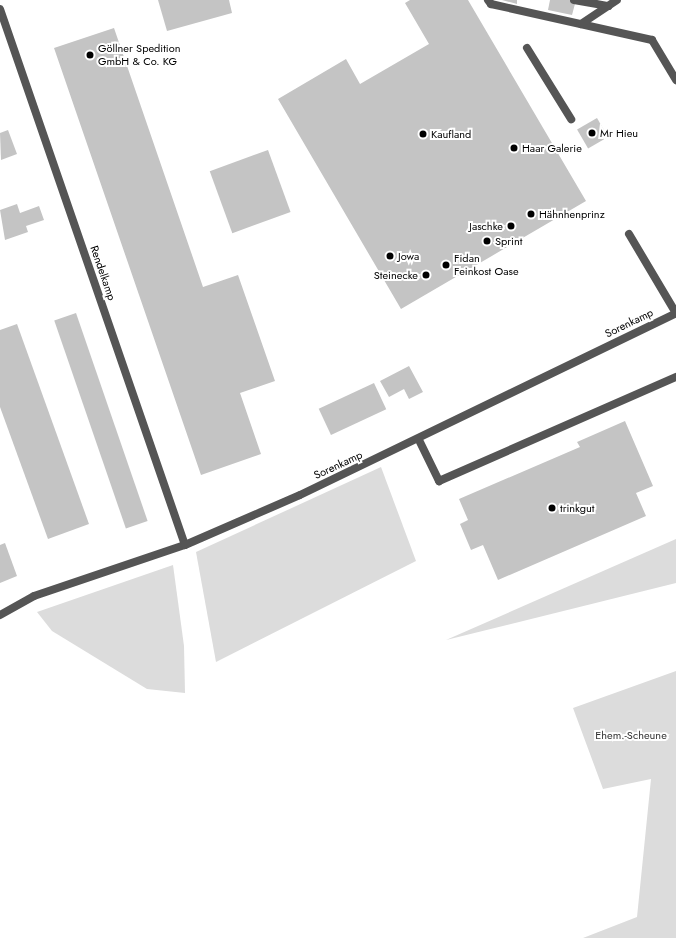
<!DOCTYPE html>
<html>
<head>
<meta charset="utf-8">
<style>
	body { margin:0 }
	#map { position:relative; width:676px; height:938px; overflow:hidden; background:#fff; font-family:Jost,sans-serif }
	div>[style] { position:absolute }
	.green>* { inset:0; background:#dcdcdc }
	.building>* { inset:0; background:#c4c4c4; transform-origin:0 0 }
	.service>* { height:8px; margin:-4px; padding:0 4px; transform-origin:4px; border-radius:4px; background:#555 }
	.minor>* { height:8px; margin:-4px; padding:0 4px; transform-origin:4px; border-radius:4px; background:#555 }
	.dots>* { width:11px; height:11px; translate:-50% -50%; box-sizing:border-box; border:2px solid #fff; border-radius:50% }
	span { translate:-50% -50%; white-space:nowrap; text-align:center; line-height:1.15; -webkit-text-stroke:4px #fff; paint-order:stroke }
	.poi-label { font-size:11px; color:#000 }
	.left { translate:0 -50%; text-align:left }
	.right { translate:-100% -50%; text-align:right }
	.street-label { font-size:11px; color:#000 }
	.park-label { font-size:11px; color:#333 }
</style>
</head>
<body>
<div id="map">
	<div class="green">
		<i style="clip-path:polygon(381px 467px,416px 561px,216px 662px,196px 552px)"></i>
		<i style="clip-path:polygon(676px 539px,676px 583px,446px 640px)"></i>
		<i style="clip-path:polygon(173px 565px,184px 646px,185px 693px,147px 689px,52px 631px,37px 612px)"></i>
		<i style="clip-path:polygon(676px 671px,676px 938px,583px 938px,637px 917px,651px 779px,603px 789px,573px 708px)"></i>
	</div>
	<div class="building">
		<i style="clip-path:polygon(158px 0,229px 0,232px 13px,167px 31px)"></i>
		<i style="clip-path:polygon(410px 0,468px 0,586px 201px,401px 309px,278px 99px,346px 59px,360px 84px,429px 44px,405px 3px)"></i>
		<i style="clip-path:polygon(502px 0,517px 0,517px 4px)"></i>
		<i style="clip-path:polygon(550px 0,576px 0,572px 15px,548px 10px)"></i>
		<i style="clip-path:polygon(114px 28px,203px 287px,238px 275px,275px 381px,240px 393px,261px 454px,201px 475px,54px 48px)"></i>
		<i style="left:597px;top:118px;width:22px;height:23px;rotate:60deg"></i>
		<i style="clip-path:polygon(8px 130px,17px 154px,1px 160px,0 133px)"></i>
		<i style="left:268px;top:150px;width:66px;height:62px;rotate:70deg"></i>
		<i style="clip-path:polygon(17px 204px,20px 213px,39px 206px,44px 220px,26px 226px,28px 232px,5px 240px,0 210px)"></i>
		<i style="left:76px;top:313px;width:220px;height:23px;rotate:71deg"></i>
		<i style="clip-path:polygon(17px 324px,89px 524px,48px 539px,0 407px,0 330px)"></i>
		<i style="clip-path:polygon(409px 366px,423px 392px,409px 399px,404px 389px,389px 397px,380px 381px)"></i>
		<i style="left:374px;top:383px;width:29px;height:61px;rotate:65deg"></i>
		<i style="clip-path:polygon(625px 421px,653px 486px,636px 493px,646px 516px,498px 580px,483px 545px,471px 550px,460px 524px,468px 520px,459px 499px,580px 447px,577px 442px)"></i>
		<i style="clip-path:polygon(5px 543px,17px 576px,0 583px,0 545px)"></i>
	</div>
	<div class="service">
		<i style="left:488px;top:0;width:5px;rotate:53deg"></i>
		<i style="left:491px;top:4px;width:165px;rotate:12.6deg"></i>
		<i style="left:652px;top:40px;width:47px;rotate:59deg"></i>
		<i style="left:574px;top:0;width:35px;rotate:10deg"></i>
		<i style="left:581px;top:24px;width:43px;rotate:-33.7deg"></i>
		<i style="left:527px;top:48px;width:84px;rotate:58.2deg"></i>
		<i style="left:629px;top:234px;width:92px;rotate:59.3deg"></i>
		<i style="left:419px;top:440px;width:46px;rotate:64deg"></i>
		<i style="left:439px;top:481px;width:259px;rotate:-23.7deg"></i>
	</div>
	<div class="minor">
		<i style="left:0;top:9px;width:567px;rotate:70.96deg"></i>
		<i style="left:0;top:615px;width:39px;rotate:-29deg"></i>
		<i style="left:34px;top:596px;width:159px;rotate:-18.7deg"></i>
		<i style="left:185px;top:545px;width:125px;rotate:-23.5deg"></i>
		<i style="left:300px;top:495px;width:418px;rotate:-25.8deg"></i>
	</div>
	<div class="dots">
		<i style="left:90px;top:55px;background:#000"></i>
		<i style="left:592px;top:133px;background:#000"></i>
		<i style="left:423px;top:134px;background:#000"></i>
		<i style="left:514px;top:148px;background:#000"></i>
		<i style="left:531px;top:214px;background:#000"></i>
		<i style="left:511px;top:226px;background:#000"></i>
		<i style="left:487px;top:241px;background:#000"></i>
		<i style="left:390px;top:256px;background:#000"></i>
		<i style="left:446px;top:265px;background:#000"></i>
		<i style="left:426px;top:275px;background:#000"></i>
		<i style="left:552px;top:508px;background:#000"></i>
	</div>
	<div class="poi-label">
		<span class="left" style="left:98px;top:55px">Göllner Spedition<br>GmbH &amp; Co. KG</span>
		<span class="left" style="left:600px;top:133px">Mr Hieu</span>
		<span class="left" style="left:431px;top:134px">Kaufland</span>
		<span class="left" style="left:522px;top:148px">Haar Galerie</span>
		<span class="left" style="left:539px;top:214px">Hähnhenprinz</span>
		<span class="right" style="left:503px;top:226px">Jaschke</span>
		<span class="left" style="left:495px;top:241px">Sprint</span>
		<span class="left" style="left:398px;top:256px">Jowa</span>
		<span class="left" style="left:454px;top:265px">Fidan<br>Feinkost Oase</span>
		<span class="right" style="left:418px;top:275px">Steinecke</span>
		<span class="left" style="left:560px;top:508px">trinkgut</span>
	</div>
	<div class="street-label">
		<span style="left:103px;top:273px;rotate:71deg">Rendelkamp</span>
		<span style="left:629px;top:323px;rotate:-26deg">Sorenkamp</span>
		<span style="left:338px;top:465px;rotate:-25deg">Sorenkamp</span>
	</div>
	<div class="park-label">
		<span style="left:631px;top:735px">Ehem.-Scheune</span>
	</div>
</div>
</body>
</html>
